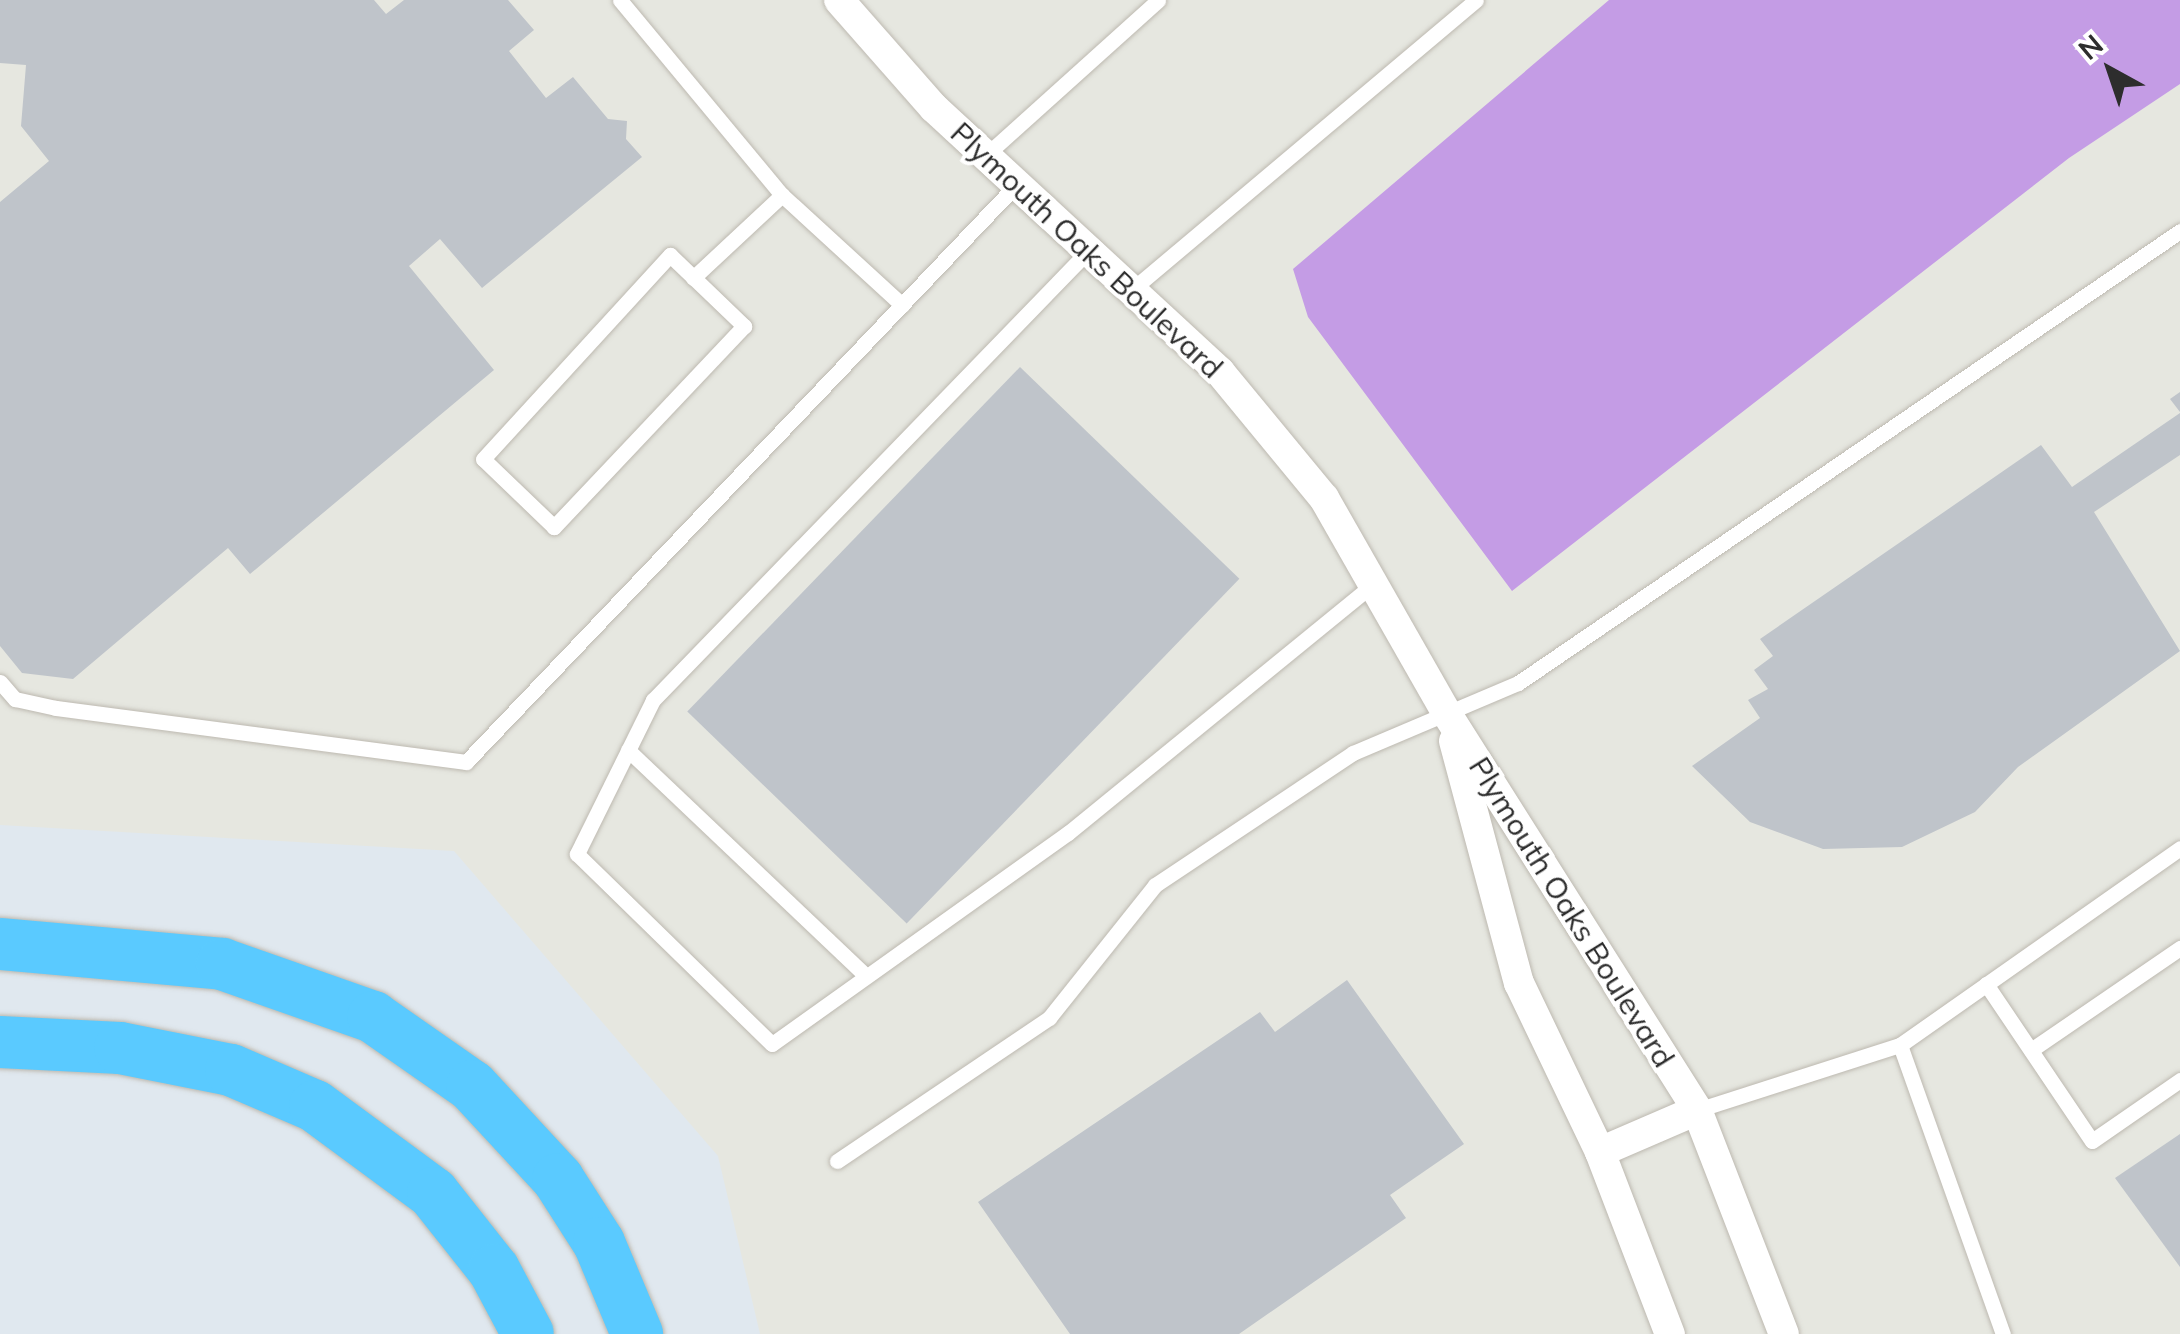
<!DOCTYPE html>
<html>
<head>
<meta charset="utf-8">
<style>
	body { margin:0 }
	#map { position:relative; width:2180px; height:1334px; overflow:hidden; background:#e0e8ef; font-family:Mulish,sans-serif }
	div>[style] { position:absolute }
	.industrial>* { inset:0; background:#e6e7e0 }
	.green>* { inset:0; background:#c49ce5 }
	.building>* { inset:0; background:#bfc4ca; transform-origin:0 0 }
	.roads { filter:drop-shadow(0 0 2px #bdb9b0) drop-shadow(0 0 2px #bdb9b0) }
	.lane>* { height:15px; margin:-7.5px; padding:0 7.5px; transform-origin:7.5px; border-radius:7.5px; background:#fff }
	.street>* { height:30px; margin:-15px; padding:0 15px; transform-origin:15px; border-radius:15px; background:#fff }
	.highway>* { height:52px; margin:-26px; padding:0 26px; transform-origin:26px; border-radius:26px; background:#5acaff }
	span { translate:-50% -50%; white-space:nowrap; text-align:center; line-height:1.15; -webkit-text-stroke:8px #fff; paint-order:stroke }
	.street-label { font-size:30px; color:#2d2d2d }
	.north { position:absolute; left:2060px; top:20px; width:100px; height:100px; -webkit-text-stroke:8px #fff; paint-order:stroke; rotate:320deg; font-size:28px; font-weight:700; line-height:40px; text-align:center; color:#2d2d2d }
	.north::after { content:''; display:block; margin:auto; width:35px; height:45px; background:#2d2d2d; clip-path:polygon(50% 0,100% 100%,50% 72%,0 100%) }
</style>
</head>
<body>
<div id="map">
	<div class="industrial">
		<i style="clip-path:polygon(0 0,2180px 0,2180px 1334px,760px 1334px,718px 1156px,454px 851px,0 825px)"></i>
	</div>
	<div class="green">
		<i style="clip-path:polygon(1609px 0,2180px 0,2180px 84px,2069px 158px,1512px 591px,1308px 317px,1293px 269px)"></i>
	</div>
	<div class="building">
		<i style="clip-path:polygon(0 0,374px 0,386px 14px,404px 0,508px 0,534px 30px,509px 51px,546px 98px,573px 77px,608px 119px,627px 121px,626px 139px,642px 157px,482px 288px,440px 239px,409px 266px,494px 370px,250px 574px,228px 548px,73px 679px,22px 673px,0 646px,0 202px,49px 161px,21px 126px,26px 65px,0 63px)"></i>
		<i style="left:1020px;top:367px;width:305px;height:479px;rotate:44deg"></i>
		<i style="clip-path:polygon(2180px 392px,2180px 412px,2170px 399px)"></i>
		<i style="clip-path:polygon(2180px 413px,2180px 455px,2094px 512px,2180px 651px,2018px 767px,1975px 812px,1902px 847px,1823px 849px,1750px 822px,1692px 766px,1760px 718px,1748px 700px,1768px 689px,1754px 670px,1773px 656px,1760px 639px,2041px 445px,2072px 487px)"></i>
		<i style="clip-path:polygon(1347px 980px,1464px 1144px,1390px 1195px,1406px 1218px,1239px 1334px,1070px 1334px,978px 1202px,1260px 1012px,1275px 1032px)"></i>
		<i style="clip-path:polygon(2180px 1134px,2180px 1267px,2115px 1178px)"></i>
	</div>
	<div class="roads">
		<div class="lane">
			<i style="left:620px;top:0;width:254px;rotate:50.3deg"></i>
			<i style="left:782px;top:195px;width:163px;rotate:42.5deg"></i>
			<i style="left:985px;top:156px;width:233px;rotate:-42deg"></i>
			<i style="left:1089px;top:250px;width:627px;rotate:134.09deg"></i>
			<i style="left:653px;top:700px;width:172px;rotate:116.3deg"></i>
			<i style="left:577px;top:854px;width:272px;rotate:44.3deg"></i>
			<i style="left:772px;top:1044px;width:364px;rotate:-35.5deg"></i>
			<i style="left:1068px;top:833px;width:396px;rotate:-39.2deg"></i>
			<i style="left:670px;top:255px;width:103px;rotate:43.8deg"></i>
			<i style="left:744px;top:326px;width:277px;rotate:133.4deg"></i>
			<i style="left:554px;top:527px;width:98px;rotate:-136.2deg"></i>
			<i style="left:483px;top:459px;width:277px;rotate:-47.5deg"></i>
			<i style="left:693px;top:278px;width:122px;rotate:-43deg"></i>
			<i style="left:1134px;top:288px;width:447px;rotate:-40.1deg"></i>
			<i style="left:0;top:682px;width:23px;rotate:49deg"></i>
			<i style="left:15px;top:699px;width:42px;rotate:12.4deg"></i>
			<i style="left:56px;top:708px;width:414px;rotate:7.5deg"></i>
			<i style="left:466px;top:762px;width:797px;rotate:-46.37deg"></i>
			<i style="left:628px;top:750px;width:328px;rotate:43.5deg"></i>
			<i style="left:1986px;top:984px;width:189px;rotate:56deg"></i>
			<i style="left:2092px;top:1141px;width:107px;rotate:-34.7deg"></i>
			<i style="left:1900px;top:1045px;width:342px;rotate:-35.1deg"></i>
			<i style="left:2031px;top:1050px;width:181px;rotate:-34.4deg"></i>
			<i style="left:1697px;top:1110px;width:213px;rotate:-17.8deg"></i>
			<i style="left:1900px;top:1045px;width:307px;rotate:70.4deg"></i>
			<i style="left:837px;top:1161px;width:256px;rotate:-34deg"></i>
			<i style="left:1049px;top:1018px;width:170px;rotate:-51.4deg"></i>
			<i style="left:1155px;top:885px;width:238px;rotate:-33.7deg"></i>
			<i style="left:1353px;top:753px;width:179px;rotate:-23deg"></i>
			<i style="left:1518px;top:683px;width:802px;rotate:-34.32deg"></i>
		</div>
		<div class="street">
			<i style="left:839px;top:0;width:144px;rotate:48.7deg"></i>
			<i style="left:934px;top:108px;width:389px;rotate:42.7deg"></i>
			<i style="left:1220px;top:372px;width:163px;rotate:50.5deg"></i>
			<i style="left:1324px;top:498px;width:249px;rotate:60.3deg"></i>
			<i style="left:1447px;top:714px;width:468px;rotate:57.7deg"></i>
			<i style="left:1697px;top:1110px;width:240px;rotate:68.8deg"></i>
			<i style="left:1454px;top:741px;width:251px;rotate:75deg"></i>
			<i style="left:1519px;top:983px;width:187px;rotate:64.4deg"></i>
			<i style="left:1600px;top:1152px;width:195px;rotate:69deg"></i>
			<i style="left:1600px;top:1152px;width:106px;rotate:-23.4deg"></i>
		</div>
		<div class="highway">
			<i style="left:0;top:944px;width:223px;rotate:5.1deg"></i>
			<i style="left:222px;top:964px;width:160px;rotate:19.3deg"></i>
			<i style="left:373px;top:1017px;width:121px;rotate:34.9deg"></i>
			<i style="left:472px;top:1086px;width:127px;rotate:47.2deg"></i>
			<i style="left:558px;top:1179px;width:76px;rotate:57.4deg"></i>
			<i style="left:599px;top:1243px;width:99px;rotate:67.3deg"></i>
			<i style="left:0;top:1042px;width:120px;rotate:2.9deg"></i>
			<i style="left:120px;top:1048px;width:113px;rotate:11.2deg"></i>
			<i style="left:231px;top:1070px;width:91px;rotate:23.2deg"></i>
			<i style="left:315px;top:1106px;width:147px;rotate:36.4deg"></i>
			<i style="left:433px;top:1193px;width:98px;rotate:51.6deg"></i>
			<i style="left:494px;top:1270px;width:72px;rotate:62deg"></i>
		</div>
	</div>
	<div class="street-label">
		<span style="left:1087px;top:250px;rotate:43deg">Plymouth Oaks Boulevard</span>
		<span style="left:1572px;top:912px;rotate:58deg">Plymouth Oaks Boulevard</span>
	</div>
	<div class="north">N</div>
</div>
</body>
</html>
